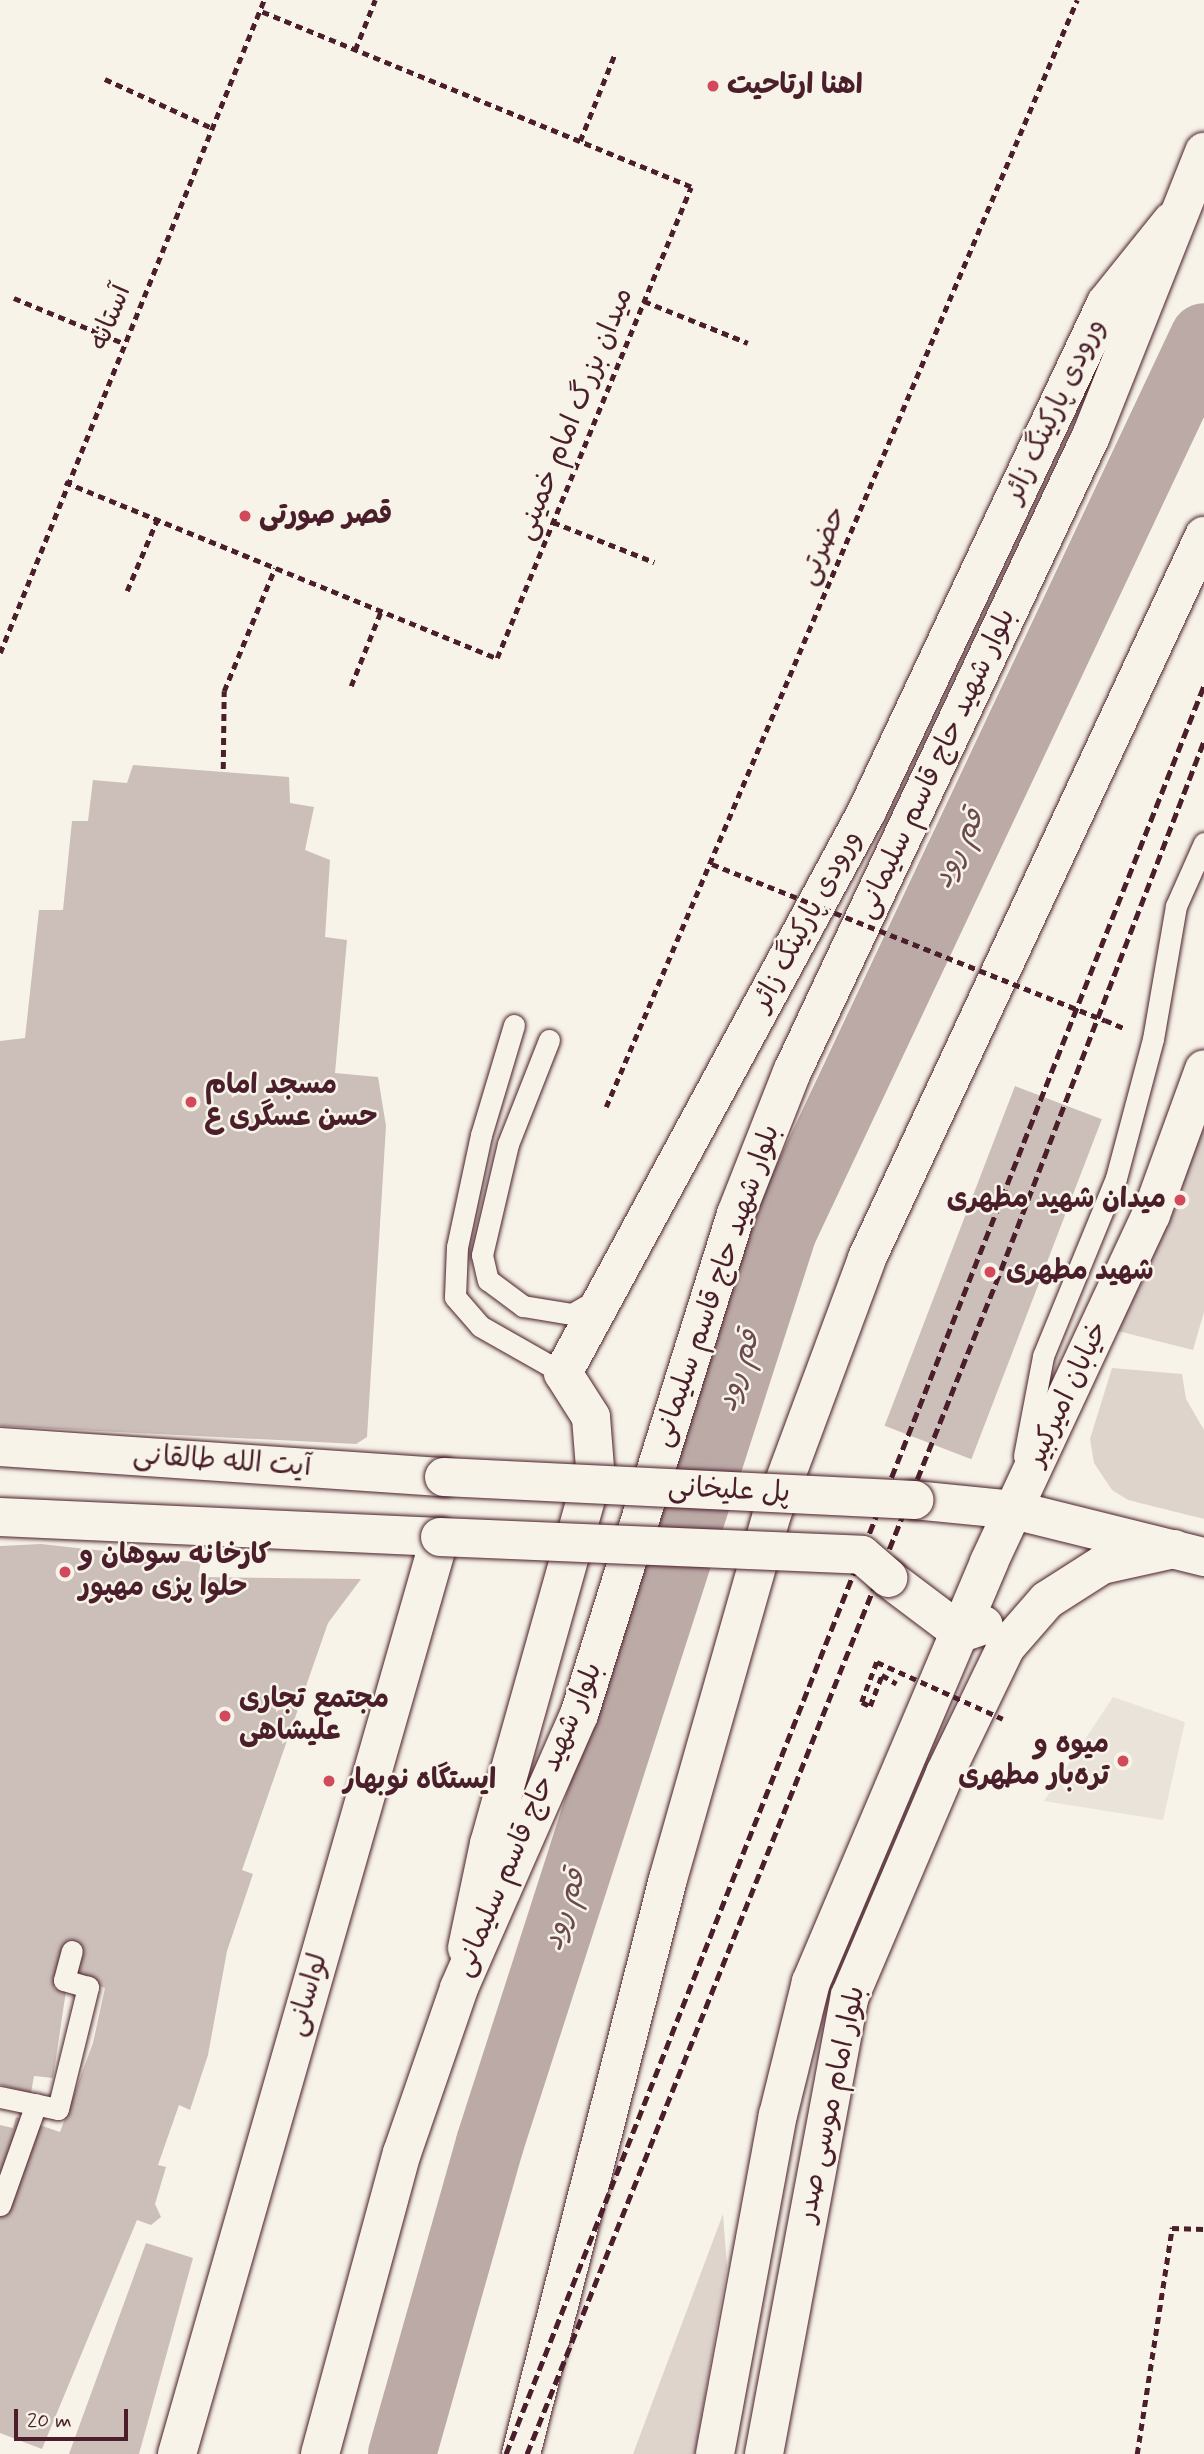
<!DOCTYPE html>
<html>
<head>
<meta charset="utf-8">
<style>
	body { margin:0 }
	#map { position:relative; width:1204px; height:2454px; overflow:hidden; background:#f7f3e8; font-family:Mynerve,"Playpen Sans Arabic",sans-serif }
	div>[style] { position:absolute }
	.built>* { inset:0; background:#eae3da }
	.green>* { inset:0; background:#ded4cc }
	.river>* { height:68px; margin:-34px; padding:0 34px; transform-origin:34px; border-radius:34px; background:#bcaaa7 }
	.building>* { inset:0; background:#ccbfb9; transform-origin:0 0 }
	.path>* { height:4.5px; margin-top:-2.25px; transform-origin:0; background:repeating-linear-gradient(90deg,#4a1f2b 0 7px,transparent 0 12px) }
	.roads { filter:drop-shadow(0 0 2px #4a1f2b) drop-shadow(0 0 2px #4a1f2b) }
	.lane>* { height:21px; margin:-10.5px; padding:0 10.5px; transform-origin:10.5px; border-radius:10.5px; background:#f7f3e8 }
	.secondary>* { height:38px; margin:-19px; padding:0 19px; transform-origin:19px; border-radius:19px; background:#f7f3e8 }
	.primary>* { height:38px; margin:-19px; padding:0 19px; transform-origin:19px; border-radius:19px; background:#f7f3e8 }
	.rail>* { height:5px; margin-top:-2.5px; transform-origin:0; background:repeating-linear-gradient(90deg,#4a1f2b 0 10px,transparent 0 15px) }
	.path-bridge>* { height:4.5px; margin-top:-2.25px; transform-origin:0; background:repeating-linear-gradient(90deg,#4a1f2b 0 7px,transparent 0 12px) }
	.bridges { filter:drop-shadow(0 0 2px #4a1f2b) drop-shadow(0 0 2px #4a1f2b) }
	.primary-bridge>* { height:38px; margin:-19px; padding:0 19px; transform-origin:19px; border-radius:19px; background:#f7f3e8 }
	.dots>* { width:19px; height:19px; translate:-50% -50%; box-sizing:border-box; border:4px solid #f7f3e8; border-radius:50% }
	span { translate:-50% -50%; white-space:nowrap; text-align:center; line-height:1.15; -webkit-text-stroke:5px #f7f3e8; paint-order:stroke }
	.poi-label { font-size:28px; color:#4a1f2b; font-weight:700 }
	.left { translate:0 -50%; text-align:left }
	.right { translate:-100% -50%; text-align:right }
	.street-label { font-size:28px; color:#4a1f2b }
	.water-label { font-size:30px; color:#6c4950; font-style:italic }
	.scale { position:absolute; left:14px; top:2409px; width:114px; height:32px; box-sizing:border-box; border:4px solid #4a1f2b; border-top:0; padding-left:9px; font-size:21px; line-height:24px; white-space:nowrap; color:#4a1f2b; -webkit-text-stroke:5px #f7f3e8; paint-order:stroke }
</style>
</head>
<body>
<div id="map">
	<div class="built">
		<i style="clip-path:polygon(1113px 1697px,1185px 1722px,1163px 1820px,1044px 1801px)"></i>
	</div>
	<div class="green">
		<i style="clip-path:polygon(1204px 1102px,1204px 1312px,1193px 1350px,1114px 1330px)"></i>
		<i style="clip-path:polygon(1112px 1368px,1182px 1374px,1186px 1399px,1204px 1430px,1204px 1519px,1128px 1500px,1112px 1490px,1094px 1463px,1090px 1439px)"></i>
		<i style="clip-path:polygon(723px 2214px,727px 2267px,695px 2454px,633px 2454px)"></i>
	</div>
	<div class="river">
		<i style="left:402px;top:2454px;width:323px;rotate:-74.2deg"></i>
		<i style="left:490px;top:2143px;width:958px;rotate:-72.19deg"></i>
		<i style="left:783px;top:1231px;width:988px;rotate:-64.78deg"></i>
	</div>
	<div class="building">
		<i style="clip-path:polygon(133px 765px,289px 777px,290px 803px,314px 807px,305px 850px,330px 860px,325px 937px,347px 940px,335px 1073px,378px 1077px,386px 1126px,367px 1437px,356px 1444px,0 1426px,0 1041px,25px 1038px,39px 910px,63px 910px,72px 821px,88px 821px,93px 780px,127px 783px)"></i>
		<i style="left:1015px;top:1086px;width:93px;height:364px;rotate:21deg"></i>
		<i style="clip-path:polygon(41px 1544px,105px 1551px,105px 1557px,201px 1562px,198px 1577px,361px 1579px,328px 1623px,242px 1870px,253px 1874px,227px 1951px,208px 2055px,190px 2110px,179px 2105px,158px 2165px,166px 2167px,155px 2204px,161px 2217px,151px 2225px,137px 2220px,42px 2449px,0 2433px,0 2125px,13px 2128px,16px 2117px,60px 2132px,93px 2043px,105px 1988px,70px 1975px,68px 1945px,54px 1988px,66px 1991px,53px 2078px,34px 2076px,31px 2093px,0 2085px,0 1546px)"></i>
		<i style="clip-path:polygon(146px 2243px,193px 2258px,139px 2454px,69px 2454px)"></i>
	</div>
	<div class="path">
		<i style="left:355px;top:50px;width:54px;rotate:-68.2deg"></i>
		<i style="left:105px;top:79px;width:118px;rotate:24.6deg"></i>
		<i style="left:580px;top:141px;width:92px;rotate:-68.2deg"></i>
		<i style="left:14px;top:298px;width:118px;rotate:22.4deg"></i>
		<i style="left:644px;top:301px;width:112px;rotate:22deg"></i>
		<i style="left:65px;top:482px;width:466px;rotate:22.2deg"></i>
		<i style="left:497px;top:658px;width:509px;rotate:-67.61deg"></i>
		<i style="left:691px;top:187px;width:466px;rotate:-157.8deg"></i>
		<i style="left:553px;top:522px;width:109px;rotate:21.6deg"></i>
		<i style="left:127px;top:591px;width:77px;rotate:-67.1deg"></i>
		<i style="left:0;top:653px;width:704px;rotate:-67.99deg"></i>
		<i style="left:351px;top:686px;width:81px;rotate:-68.2deg"></i>
		<i style="left:223px;top:769px;width:78px;rotate:-89.3deg"></i>
		<i style="left:224px;top:691px;width:133px;rotate:-67.5deg"></i>
		<i style="left:1105px;top:1020px;width:21px;rotate:23deg"></i>
		<i style="left:606px;top:1107px;width:1203px;rotate:-66.95deg"></i>
		<i style="left:877px;top:1662px;width:43px;rotate:110.6deg"></i>
		<i style="left:862px;top:1702px;width:9px;rotate:27deg"></i>
		<i style="left:870px;top:1706px;width:33px;rotate:-69deg"></i>
		<i style="left:882px;top:1675px;width:17px;rotate:31deg"></i>
		<i style="left:1137px;top:2454px;width:229px;rotate:-81.2deg"></i>
		<i style="left:1172px;top:2228px;width:32px;rotate:2deg"></i>
	</div>
	<div class="roads">
		<div class="lane">
			<i style="left:514px;top:1025px;width:115px;rotate:106.7deg"></i>
			<i style="left:481px;top:1135px;width:115px;rotate:102.1deg"></i>
			<i style="left:457px;top:1247px;width:50px;rotate:92.3deg"></i>
			<i style="left:455px;top:1297px;width:38px;rotate:49deg"></i>
			<i style="left:480px;top:1326px;width:95px;rotate:29.5deg"></i>
			<i style="left:549px;top:1040px;width:112px;rotate:111.5deg"></i>
			<i style="left:508px;top:1144px;width:114px;rotate:103.2deg"></i>
			<i style="left:482px;top:1255px;width:26px;rotate:77deg"></i>
			<i style="left:488px;top:1280px;width:44px;rotate:36.6deg"></i>
			<i style="left:523px;top:1306px;width:50px;rotate:9.3deg"></i>
			<i style="left:572px;top:1314px;width:28px;rotate:-30deg"></i>
			<i style="left:1024px;top:1456px;width:102px;rotate:-79.2deg"></i>
			<i style="left:1043px;top:1356px;width:192px;rotate:-67.7deg"></i>
			<i style="left:1116px;top:1178px;width:144px;rotate:-75.1deg"></i>
			<i style="left:1153px;top:1039px;width:135px;rotate:-80.2deg"></i>
			<i style="left:1176px;top:906px;width:69px;rotate:-66deg"></i>
			<i style="left:0;top:2097px;width:59px;rotate:11.7deg"></i>
			<i style="left:58px;top:2109px;width:126px;rotate:-76.2deg"></i>
			<i style="left:88px;top:1987px;width:25px;rotate:-164deg"></i>
			<i style="left:64px;top:1980px;width:30px;rotate:-75deg"></i>
			<i style="left:0;top:2205px;width:107px;rotate:-70.4deg"></i>
		</div>
		<div class="secondary">
			<i style="left:1014px;top:1510px;width:196px;rotate:13.9deg"></i>
			<i style="left:467px;top:1948px;width:106px;rotate:-78.1deg"></i>
			<i style="left:489px;top:1844px;width:391px;rotate:-74.3deg"></i>
			<i style="left:595px;top:1468px;width:51px;rotate:-94.5deg"></i>
			<i style="left:591px;top:1417px;width:52px;rotate:-122.5deg"></i>
			<i style="left:563px;top:1373px;width:639px;rotate:-61.59deg"></i>
			<i style="left:867px;top:811px;width:561px;rotate:-64.8deg"></i>
			<i style="left:1106px;top:303px;width:105px;rotate:-51.2deg"></i>
			<i style="left:177px;top:2454px;width:954px;rotate:-74deg"></i>
		</div>
		<div class="primary">
			<i style="left:0;top:1447px;width:445px;rotate:3.9deg"></i>
			<i style="left:914px;top:1500px;width:100px;rotate:5.7deg"></i>
			<i style="left:0;top:1517px;width:440px;rotate:2.6deg"></i>
			<i style="left:888px;top:1578px;width:91px;rotate:37deg"></i>
			<i style="left:961px;top:1633px;width:24px;rotate:-19deg"></i>
			<i style="left:320px;top:2454px;width:312px;rotate:-74.8deg"></i>
			<i style="left:402px;top:2153px;width:175px;rotate:-70.9deg"></i>
			<i style="left:459px;top:1988px;width:298px;rotate:-66.3deg"></i>
			<i style="left:579px;top:1715px;width:525px;rotate:-72.6deg"></i>
			<i style="left:736px;top:1214px;width:153px;rotate:-68.5deg"></i>
			<i style="left:792px;top:1072px;width:703px;rotate:-64.82deg"></i>
			<i style="left:1091px;top:436px;width:306px;rotate:-68.3deg"></i>
			<i style="left:521px;top:2454px;width:593px;rotate:-75.66deg"></i>
			<i style="left:668px;top:1879px;width:380px;rotate:-74.1deg"></i>
			<i style="left:772px;top:1514px;width:273px;rotate:-69.6deg"></i>
			<i style="left:867px;top:1258px;width:797px;rotate:-64.98deg"></i>
			<i style="left:715px;top:2454px;width:345px;rotate:-79.5deg"></i>
			<i style="left:778px;top:2115px;width:137px;rotate:-76.1deg"></i>
			<i style="left:811px;top:1982px;width:456px;rotate:-67deg"></i>
			<i style="left:989px;top:1562px;width:383px;rotate:-65deg"></i>
			<i style="left:1151px;top:1215px;width:155px;rotate:-70deg"></i>
			<i style="left:764px;top:2454px;width:466px;rotate:-79.4deg"></i>
			<i style="left:850px;top:1996px;width:242px;rotate:-66.9deg"></i>
			<i style="left:945px;top:1773px;width:140px;rotate:-64.2deg"></i>
			<i style="left:1006px;top:1647px;width:62px;rotate:-48.9deg"></i>
			<i style="left:1047px;top:1600px;width:65px;rotate:-32.5deg"></i>
			<i style="left:1102px;top:1565px;width:74px;rotate:-12.5deg"></i>
		</div>
	</div>
	<div class="rail">
		<i style="left:506px;top:2454px;width:1901px;rotate:-68.46deg"></i>
		<i style="left:527px;top:2454px;width:1275px;rotate:-68.18deg"></i>
		<i style="left:1001px;top:1270px;width:567px;rotate:-69.01deg"></i>
	</div>
	<div class="path-bridge">
		<i style="left:712px;top:864px;width:423px;rotate:21.7deg"></i>
		<i style="left:877px;top:1662px;width:138px;rotate:24.3deg"></i>
	</div>
	<div class="bridges">
		<div class="primary-bridge">
			<i style="left:444px;top:1477px;width:471px;rotate:2.8deg"></i>
			<i style="left:440px;top:1537px;width:422px;rotate:2.4deg"></i>
			<i style="left:862px;top:1555px;width:35px;rotate:41deg"></i>
		</div>
	</div>
	<div class="dots">
		<i style="left:713px;top:86px;background:#d1495b"></i>
		<i style="left:245px;top:516px;background:#d1495b"></i>
		<i style="left:191px;top:1102px;background:#d1495b"></i>
		<i style="left:1180px;top:1200px;background:#d1495b"></i>
		<i style="left:990px;top:1272px;background:#d1495b"></i>
		<i style="left:65px;top:1572px;background:#d1495b"></i>
		<i style="left:225px;top:1716px;background:#d1495b"></i>
		<i style="left:1123px;top:1761px;background:#d1495b"></i>
		<i style="left:329px;top:1781px;background:#d1495b"></i>
	</div>
	<div class="poi-label">
		<span class="left" style="left:727px;top:86px">اهنا ارتاحیت</span>
		<span class="left" style="left:259px;top:516px">قصر صورتی</span>
		<span class="left" style="left:205px;top:1102px">مسجد امام<br>حسن عسگری ع</span>
		<span class="right" style="left:1166px;top:1200px">میدان شهید مطهری</span>
		<span class="left" style="left:1006px;top:1272px">شهید مطهری</span>
		<span class="left" style="left:79px;top:1572px">کارخانه سوهان و<br>حلوا پزی مهپور</span>
		<span class="left" style="left:239px;top:1716px">مجتمع تجاری<br>علیشاهی</span>
		<span class="right" style="left:1109px;top:1761px">میوه و<br>تره‌بار مطهری</span>
		<span class="left" style="left:343px;top:1781px">ایستگاه نوبهار</span>
	</div>
	<div class="street-label">
		<span style="left:111px;top:318px;rotate:-68deg">آستانه</span>
		<span style="left:1055px;top:411px;rotate:-65deg">ورودی پارکینگ زائر</span>
		<span style="left:575px;top:414px;rotate:-68deg">میدان بزرگ امام خمینی</span>
		<span style="left:823px;top:546px;rotate:-67deg">حضرتی</span>
		<span style="left:937px;top:764px;rotate:-65deg">بلوار شهید حاج قاسم سلیمانی</span>
		<span style="left:807px;top:921px;rotate:-62deg">ورودی پارکینگ زائر</span>
		<span style="left:717px;top:1286px;rotate:-71deg">بلوار شهید حاج قاسم سلیمانی</span>
		<span style="left:1068px;top:1394px;rotate:-65deg">خیابان امیرکبیر</span>
		<span style="left:222px;top:1462px;rotate:4deg">آیت الله طالقانی</span>
		<span style="left:729px;top:1491px;rotate:3deg">پل علیخانی</span>
		<span style="left:529px;top:1820px;rotate:-67deg">بلوار شهید حاج قاسم سلیمانی</span>
		<span style="left:308px;top:1995px;rotate:-74deg">لواسانی</span>
		<span style="left:832px;top:2104px;rotate:-78deg">بلوار امام موسی صدر</span>
	</div>
	<div class="water-label">
		<span style="left:959px;top:849px;rotate:-64deg">قم رود</span>
		<span style="left:739px;top:1371px;rotate:-72deg">قم رود</span>
		<span style="left:565px;top:1910px;rotate:-72deg">قم رود</span>
	</div>
	<div class="scale">20 m</div>
</div>
</body>
</html>
